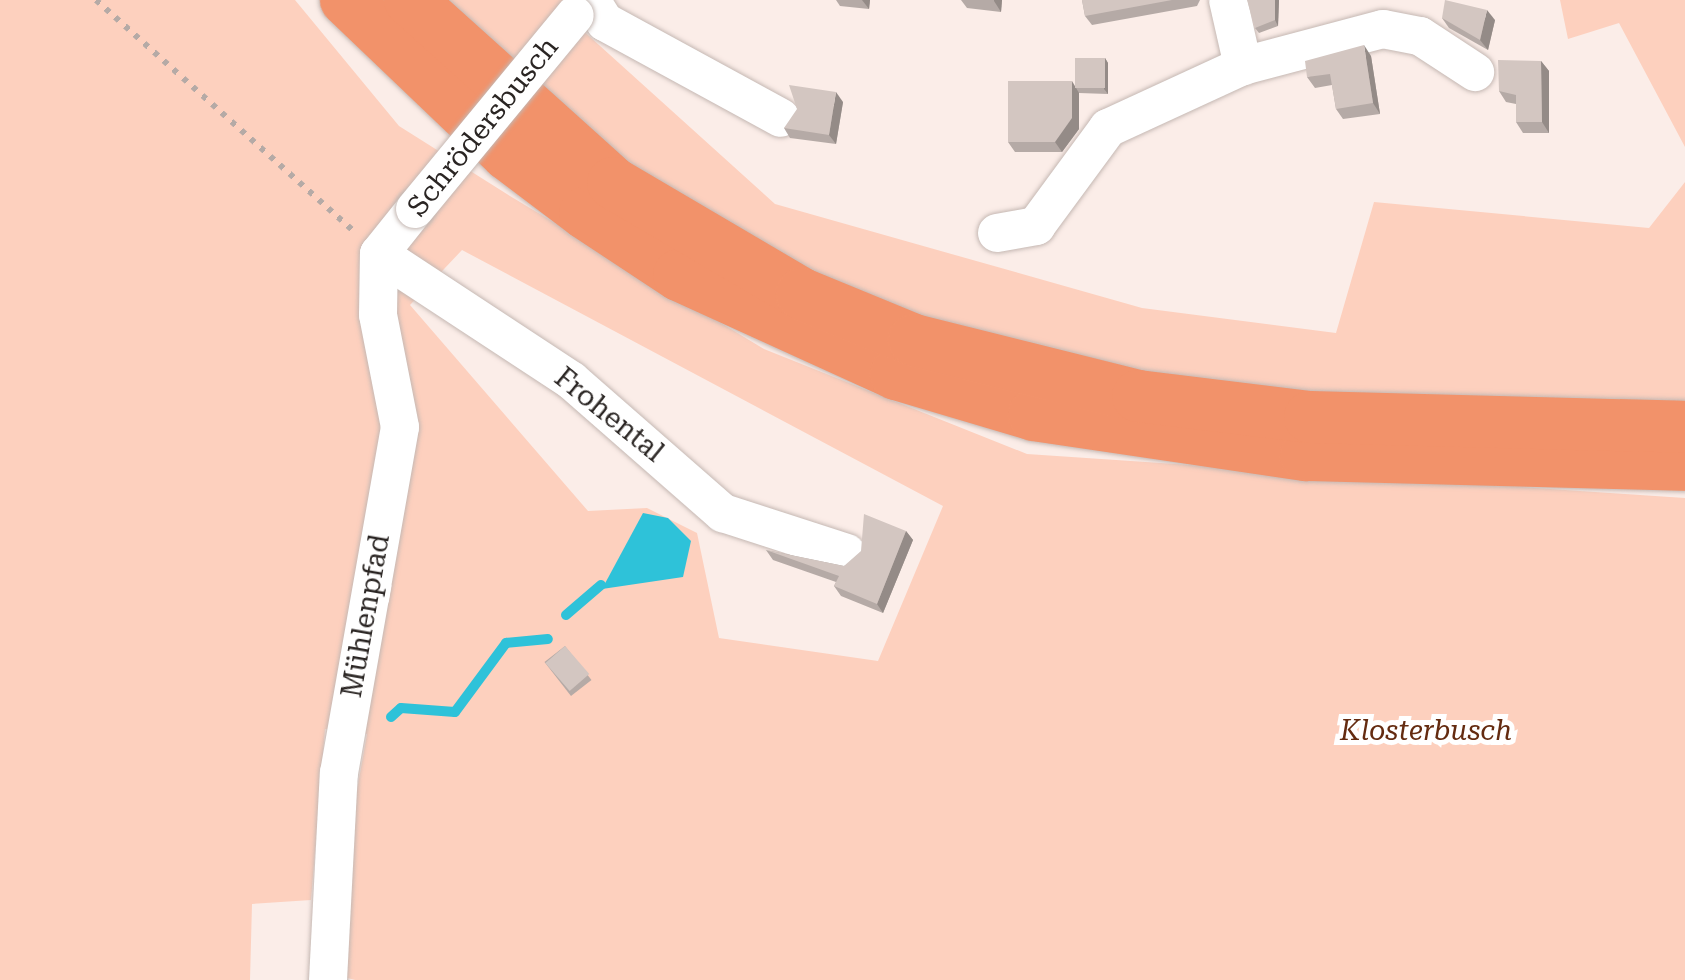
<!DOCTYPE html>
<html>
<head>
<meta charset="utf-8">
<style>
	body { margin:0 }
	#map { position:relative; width:1685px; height:980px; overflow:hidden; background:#fbede8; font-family:"Roboto Serif",serif }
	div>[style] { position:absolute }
	.green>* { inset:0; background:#fdd0be }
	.water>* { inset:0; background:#2ec2d9 }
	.stream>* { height:10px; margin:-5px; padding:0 5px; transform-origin:5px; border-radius:5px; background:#2ec2d9 }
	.path>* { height:6px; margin-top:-3px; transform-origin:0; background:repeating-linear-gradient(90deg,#b5aaa6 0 5px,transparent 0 13px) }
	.roads { filter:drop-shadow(0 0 2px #c5b8b3) drop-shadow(0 0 2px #c5b8b3) }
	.minor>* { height:38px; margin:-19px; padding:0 19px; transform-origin:19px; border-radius:19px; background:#fff }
	.highway>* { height:52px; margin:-26px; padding:0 26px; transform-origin:26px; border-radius:26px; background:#f2926a }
	.bridges { filter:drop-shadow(0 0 2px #c5b8b3) drop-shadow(0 0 2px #c5b8b3) }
	.minor-bridge>* { height:38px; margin:-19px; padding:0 19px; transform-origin:19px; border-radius:19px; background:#fff }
	.wall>* { inset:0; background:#b5aaa6; transform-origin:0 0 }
	.shaded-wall>* { inset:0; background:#948b87 }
	.building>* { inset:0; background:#d3c6c1; transform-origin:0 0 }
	span { translate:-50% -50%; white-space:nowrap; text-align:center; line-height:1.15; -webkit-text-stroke:10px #fff; paint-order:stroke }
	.street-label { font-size:28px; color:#2a2523 }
	.park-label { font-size:28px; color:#642b10; font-style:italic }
</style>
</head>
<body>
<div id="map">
	<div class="green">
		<i style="clip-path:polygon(evenodd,0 0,295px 0,399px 126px,510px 196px,764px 349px,1027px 454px,1685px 498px,1685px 980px,355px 980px,344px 977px,345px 858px,367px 734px,325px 729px,311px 900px,252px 904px,250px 980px,0 980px,0 0,462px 250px,943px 506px,878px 661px,719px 638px,697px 533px,647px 508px,588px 511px,410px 305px,462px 250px)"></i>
		<i style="clip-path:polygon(437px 0,567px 0,558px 8px,775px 204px,1142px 308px,1336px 333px,1374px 202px,1649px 228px,1685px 182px,1685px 400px,1622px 407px,1244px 388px,943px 337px,702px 223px)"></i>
		<i style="clip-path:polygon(1560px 0,1685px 0,1685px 147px,1619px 23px,1568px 39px)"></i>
	</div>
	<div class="water">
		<i style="clip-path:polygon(643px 513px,668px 518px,691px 541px,683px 577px,602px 589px)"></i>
	</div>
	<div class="stream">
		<i style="left:566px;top:615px;width:46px;rotate:-40.6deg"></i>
		<i style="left:391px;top:717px;width:13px;rotate:-42deg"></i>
		<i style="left:401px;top:708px;width:54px;rotate:4.2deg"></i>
		<i style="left:455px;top:712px;width:86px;rotate:-53.5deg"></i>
		<i style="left:506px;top:643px;width:42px;rotate:-5.4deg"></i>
	</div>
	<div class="path">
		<i style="left:96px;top:0;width:349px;rotate:41.9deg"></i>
	</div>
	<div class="roads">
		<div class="minor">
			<i style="left:591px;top:0;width:26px;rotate:58deg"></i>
			<i style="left:605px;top:22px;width:200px;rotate:28.6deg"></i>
			<i style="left:1228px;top:0;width:68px;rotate:77.2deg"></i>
			<i style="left:997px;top:233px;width:40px;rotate:-10deg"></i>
			<i style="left:1036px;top:226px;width:122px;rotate:-53.7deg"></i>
			<i style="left:1108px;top:128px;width:149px;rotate:-24.7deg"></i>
			<i style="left:1243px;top:66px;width:145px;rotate:-14.8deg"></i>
			<i style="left:1383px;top:29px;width:38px;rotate:11deg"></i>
			<i style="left:1420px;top:36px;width:66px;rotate:33.2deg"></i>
			<i style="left:379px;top:254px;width:231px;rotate:33.3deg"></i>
			<i style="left:572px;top:381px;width:201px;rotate:41.2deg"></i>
			<i style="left:723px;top:513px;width:130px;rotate:17.9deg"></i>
			<i style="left:379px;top:254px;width:58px;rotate:-51.3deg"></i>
			<i style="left:328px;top:980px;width:207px;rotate:-87deg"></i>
			<i style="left:339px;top:773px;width:351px;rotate:-80deg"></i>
			<i style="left:400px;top:427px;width:114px;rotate:-101.1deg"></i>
			<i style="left:378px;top:315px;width:61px;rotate:-89.1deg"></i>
		</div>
		<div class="highway">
			<i style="left:346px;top:0;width:223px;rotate:43.7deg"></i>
			<i style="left:507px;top:154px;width:98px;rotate:37.1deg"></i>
			<i style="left:585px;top:213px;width:113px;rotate:33.4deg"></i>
			<i style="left:679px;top:275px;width:239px;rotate:24.5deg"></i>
			<i style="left:896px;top:374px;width:144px;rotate:16.5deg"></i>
			<i style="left:1034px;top:415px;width:275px;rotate:8.4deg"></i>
			<i style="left:1306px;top:455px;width:379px;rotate:1.5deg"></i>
			<i style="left:410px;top:0;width:273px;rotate:42deg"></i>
			<i style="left:613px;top:183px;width:219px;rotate:30.4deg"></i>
			<i style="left:802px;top:294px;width:121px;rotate:22.3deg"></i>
			<i style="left:914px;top:340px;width:231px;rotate:14deg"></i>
			<i style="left:1138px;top:396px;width:173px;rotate:7deg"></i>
			<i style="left:1310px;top:417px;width:375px;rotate:1.5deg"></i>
		</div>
	</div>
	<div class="bridges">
		<div class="minor-bridge">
			<i style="left:415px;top:209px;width:251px;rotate:-50.5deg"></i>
		</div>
	</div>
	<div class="wall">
		<i style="clip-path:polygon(836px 0,870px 0,869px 9px,840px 6px)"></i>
		<i style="clip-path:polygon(961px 0,1002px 0,1001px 12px,967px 8px)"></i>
		<i style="clip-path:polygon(1082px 0,1200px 0,1197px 6px,1092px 25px,1085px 16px)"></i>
		<i style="clip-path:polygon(1279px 0,1278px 26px,1259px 33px,1255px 28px)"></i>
		<i style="clip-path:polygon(1442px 18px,1495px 20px,1488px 50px,1449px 28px)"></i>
		<i style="clip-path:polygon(1371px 56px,1380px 114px,1343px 119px,1336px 109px,1332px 85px,1315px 88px,1307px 77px)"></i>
		<i style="clip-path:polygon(1105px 58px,1108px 63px,1108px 94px,1079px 93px,1079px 129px,1062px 152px,1015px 152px,1008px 142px,1076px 86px)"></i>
		<i style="clip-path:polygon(1541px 61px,1549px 71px,1549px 133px,1523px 133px,1516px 122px,1516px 104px,1506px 102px,1499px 91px)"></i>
		<i style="clip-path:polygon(843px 102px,836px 144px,790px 138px,784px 128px)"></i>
		<i style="clip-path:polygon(906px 531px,913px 540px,883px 613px,841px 596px,834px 586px,836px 582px,773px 560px,766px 550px,844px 566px)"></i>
		<i style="left:565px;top:646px;width:43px;height:26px;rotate:52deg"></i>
	</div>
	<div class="shaded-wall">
		<i style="clip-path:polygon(862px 0,870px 0,869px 9px)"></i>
		<i style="clip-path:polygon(994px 0,1002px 0,1001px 12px,994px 1px)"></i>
		<i style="clip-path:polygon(1275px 0,1279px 0,1278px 26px,1275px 20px)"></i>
		<i style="clip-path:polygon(1487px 10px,1495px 20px,1488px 50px,1480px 40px)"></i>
		<i style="clip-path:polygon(1364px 45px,1371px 56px,1380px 114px,1373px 103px)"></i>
		<i style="clip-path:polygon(1105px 58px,1108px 63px,1108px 94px,1104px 89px)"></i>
		<i style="clip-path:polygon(1541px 61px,1549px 71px,1549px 133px,1542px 122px)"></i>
		<i style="clip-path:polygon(1072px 81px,1079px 93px,1079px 129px,1062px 152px,1055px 142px)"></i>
		<i style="clip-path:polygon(836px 92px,843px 102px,836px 144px,829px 135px)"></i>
		<i style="clip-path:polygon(906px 531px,913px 540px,883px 613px,877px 604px)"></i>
	</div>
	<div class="building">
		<i style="clip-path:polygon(1082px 0,1172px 0,1085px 16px)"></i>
		<i style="clip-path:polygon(1247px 0,1275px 0,1275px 20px,1255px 28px)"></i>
		<i style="clip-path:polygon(1445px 0,1487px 10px,1480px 40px,1442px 18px)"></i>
		<i style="clip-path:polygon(1364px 45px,1373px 103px,1336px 109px,1330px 74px,1307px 77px,1305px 61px)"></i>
		<i style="left:1075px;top:58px;width:30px;height:30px"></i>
		<i style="clip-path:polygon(1498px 60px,1541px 61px,1542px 122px,1516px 122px,1516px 95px,1499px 91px)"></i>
		<i style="clip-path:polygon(1008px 81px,1072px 81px,1072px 118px,1055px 142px,1008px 142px)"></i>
		<i style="clip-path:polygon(789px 85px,836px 92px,829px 135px,784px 128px,797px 109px)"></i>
		<i style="clip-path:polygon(864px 514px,906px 531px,877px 604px,834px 586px,839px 576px,766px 550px,844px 566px,861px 551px)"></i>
		<i style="left:565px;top:646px;width:37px;height:26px;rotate:49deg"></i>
	</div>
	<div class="street-label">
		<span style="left:483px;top:127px;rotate:-51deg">Schrödersbusch</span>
		<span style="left:609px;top:415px;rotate:39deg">Frohental</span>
		<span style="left:366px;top:616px;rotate:-80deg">Mühlenpfad</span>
	</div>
	<div class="park-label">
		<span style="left:1426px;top:731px">Klosterbusch</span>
	</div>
</div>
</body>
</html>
